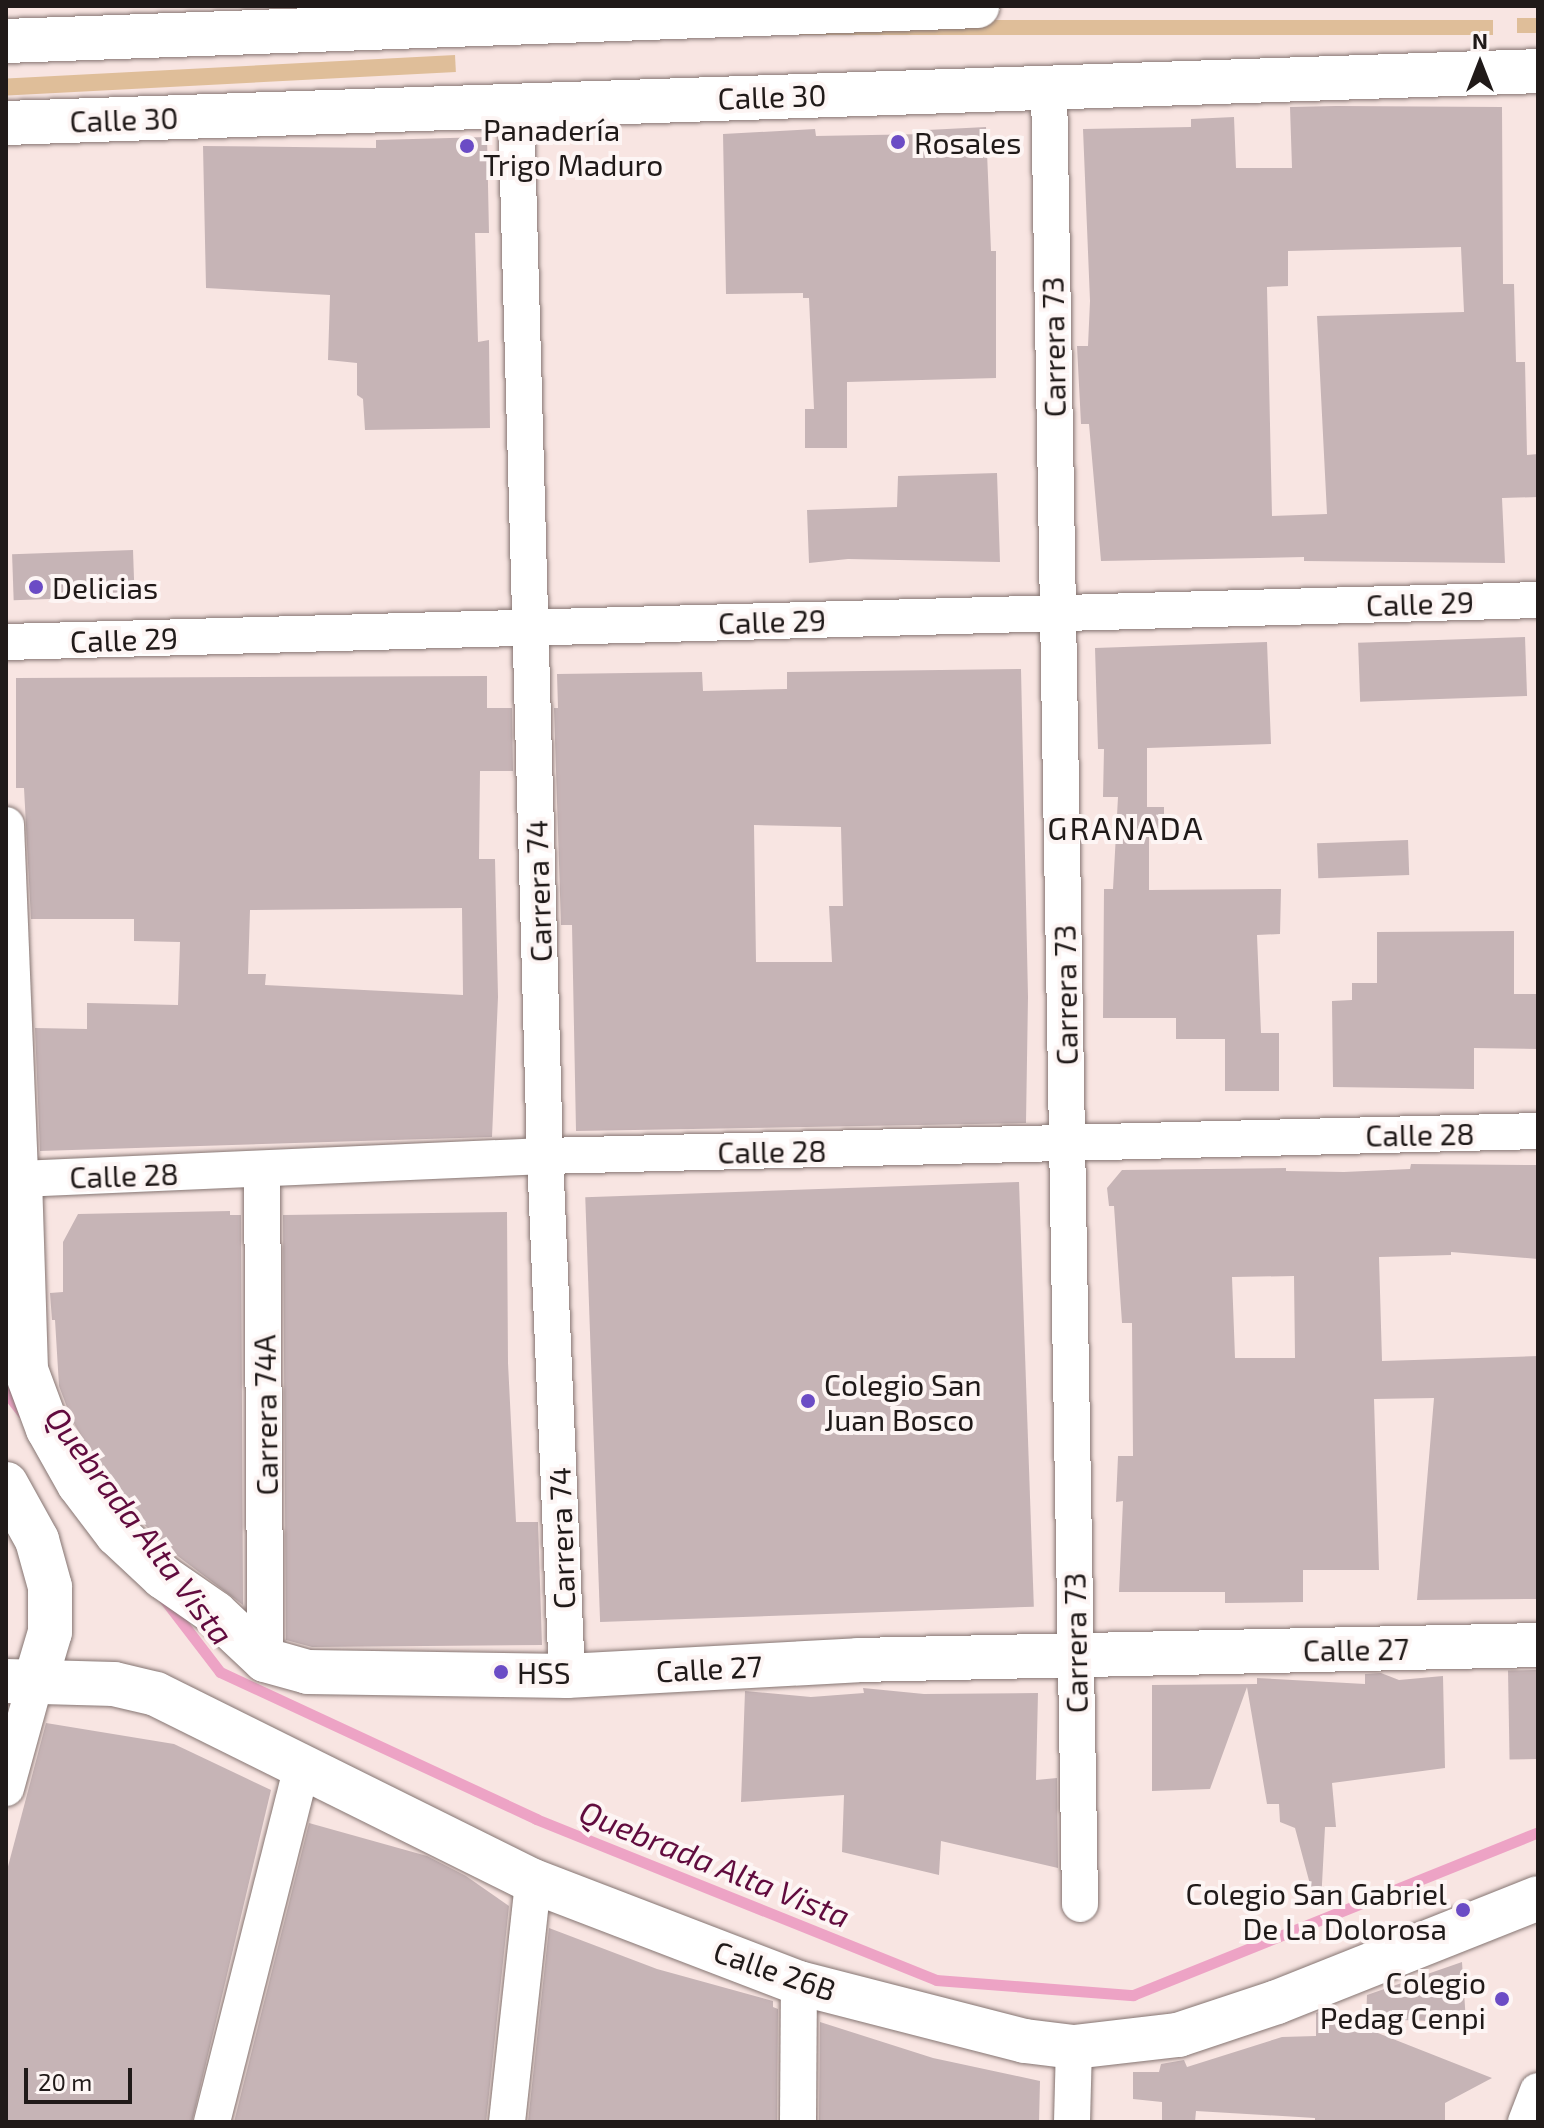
<!DOCTYPE html>
<html>
<head>
<meta charset="utf-8">
<style>
	body { margin:0 }
	#map { position:relative; width:1544px; height:2128px; overflow:hidden; background:#f8e5e2; font-family:"Exo 2",sans-serif }
	div>[style] { position:absolute }
	.green>* { inset:0; background:#dfbe99; transform-origin:0 0 }
	.stream>* { height:11px; margin:-5.5px; padding:0 5.5px; transform-origin:5.5px; border-radius:5.5px; background:#eda3c5 }
	.building>* { inset:0; background:#c6b4b6; transform-origin:0 0 }
	.roads { filter:drop-shadow(0 0 2px #857572) drop-shadow(0 0 2px #857572) }
	.street>* { height:36px; margin:-18px; padding:0 18px; transform-origin:18px; border-radius:18px; background:#fff }
	.secondary>* { height:44px; margin:-22px; padding:0 22px; transform-origin:22px; border-radius:22px; background:#fff }
	.dots>* { width:22px; height:22px; translate:-50% -50%; box-sizing:border-box; border:4px solid #fdf5f4; border-radius:50% }
	span { translate:-50% -50%; white-space:nowrap; text-align:center; line-height:1.15; -webkit-text-stroke:8px #fdf5f4; paint-order:stroke }
	.street-label { font-size:30px; color:#201a19 }
	.poi-label { font-size:30px; color:#201a19 }
	.left { translate:0 -50%; text-align:left }
	.right { translate:-100% -50%; text-align:right }
	.neighbourhood-label { font-size:32px; color:#201a19; letter-spacing:2px }
	.water-label { font-size:32px; color:#610b3e; font-style:italic }
	.frame { position:absolute; inset:0; border:8px solid #201a19; pointer-events:none }
	.north { position:absolute; left:1440px; top:24px; width:80px; height:80px; -webkit-text-stroke:6px #fdf5f4; paint-order:stroke; rotate:0deg; font-size:22px; font-weight:700; line-height:32px; text-align:center; color:#201a19 }
	.north::after { content:''; display:block; margin:auto; width:28px; height:36px; background:#201a19; clip-path:polygon(50% 0,100% 100%,50% 72%,0 100%) }
	.scale { position:absolute; left:24px; top:2068px; width:108px; height:36px; box-sizing:border-box; border:4px solid #201a19; border-top:0; padding-left:10px; font-size:24px; line-height:28px; white-space:nowrap; color:#201a19; -webkit-text-stroke:6px #fdf5f4; paint-order:stroke }
</style>
</head>
<body>
<div id="map">
	<div class="green">
		<i style="left:1538px;top:18px;width:15px;height:21px;rotate:90deg"></i>
		<i style="left:1493px;top:20px;width:15px;height:908px;rotate:90deg"></i>
		<i style="left:455px;top:55px;width:17px;height:449px;rotate:87deg"></i>
	</div>
	<div class="stream">
		<i style="left:6px;top:1392px;width:28px;rotate:52deg"></i>
		<i style="left:164px;top:1599px;width:92px;rotate:52.5deg"></i>
		<i style="left:220px;top:1672px;width:349px;rotate:24.9deg"></i>
		<i style="left:536px;top:1819px;width:431px;rotate:21.9deg"></i>
		<i style="left:936px;top:1980px;width:198px;rotate:4.4deg"></i>
		<i style="left:1133px;top:1995px;width:437px;rotate:-21.9deg"></i>
	</div>
	<div class="building">
		<i style="clip-path:polygon(evenodd,1336px 106px,1502px 107px,1503px 284px,1514px 284px,1516px 362px,1525px 362px,1527px 455px,1538px 454px,1538px 497px,1502px 498px,1505px 563px,1304px 561px,1304px 557px,1101px 561px,1089px 424px,1081px 424px,1077px 346px,1088px 346px,1090px 301px,1083px 129px,1191px 127px,1191px 119px,1234px 117px,1236px 168px,1292px 168px,1290px 107px,1336px 106px,1461px 247px,1464px 312px,1317px 316px,1327px 514px,1272px 516px,1267px 287px,1288px 286px,1288px 251px,1461px 247px)"></i>
		<i style="clip-path:polygon(986px 127px,991px 251px,996px 251px,996px 378px,847px 382px,847px 448px,805px 448px,805px 409px,814px 409px,809px 298px,803px 298px,803px 293px,726px 294px,723px 134px,815px 129px,816px 136px,927px 134px,927px 130px)"></i>
		<i style="clip-path:polygon(487px 137px,489px 233px,475px 233px,478px 342px,489px 340px,490px 428px,365px 430px,363px 399px,357px 395px,357px 363px,328px 360px,330px 295px,206px 288px,203px 146px,376px 148px,376px 140px)"></i>
		<i style="clip-path:polygon(997px 473px,1000px 562px,848px 559px,809px 563px,807px 510px,897px 507px,898px 476px)"></i>
		<i style="left:133px;top:550px;width:46px;height:121px;rotate:88deg"></i>
		<i style="left:1525px;top:637px;width:59px;height:167px;rotate:88deg"></i>
		<i style="clip-path:polygon(1267px 642px,1271px 744px,1147px 748px,1147px 807px,1164px 807px,1164px 835px,1149px 835px,1149px 890px,1281px 889px,1280px 934px,1257px 935px,1261px 1033px,1279px 1033px,1279px 1091px,1225px 1091px,1225px 1039px,1176px 1039px,1176px 1018px,1103px 1018px,1104px 889px,1113px 889px,1118px 797px,1103px 797px,1104px 749px,1098px 749px,1095px 648px)"></i>
		<i style="clip-path:polygon(evenodd,1021px 669px,1028px 997px,1026px 1123px,576px 1131px,572px 925px,561px 925px,554px 708px,558px 708px,557px 674px,702px 672px,703px 691px,787px 689px,787px 672px,1021px 669px,754px 825px,841px 827px,843px 906px,829px 906px,832px 962px,756px 962px,754px 825px)"></i>
		<i style="clip-path:polygon(evenodd,487px 676px,487px 708px,512px 708px,513px 771px,480px 771px,479px 859px,495px 859px,498px 997px,492px 1137px,40px 1151px,35px 1028px,87px 1029px,87px 1003px,178px 1005px,180px 942px,134px 941px,134px 919px,31px 919px,24px 788px,16px 788px,16px 678px,487px 676px,462px 908px,463px 995px,265px 985px,266px 974px,248px 974px,250px 910px,462px 908px)"></i>
		<i style="left:1408px;top:840px;width:35px;height:91px;rotate:88deg"></i>
		<i style="clip-path:polygon(1514px 931px,1514px 994px,1538px 994px,1538px 1049px,1474px 1048px,1474px 1089px,1333px 1087px,1332px 1001px,1352px 1000px,1352px 983px,1377px 983px,1377px 932px)"></i>
		<i style="clip-path:polygon(evenodd,1411px 1164px,1538px 1165px,1538px 1259px,1451px 1252px,1451px 1255px,1379px 1257px,1382px 1361px,1538px 1356px,1538px 1599px,1417px 1600px,1434px 1398px,1374px 1399px,1379px 1570px,1303px 1570px,1303px 1602px,1225px 1603px,1225px 1592px,1119px 1592px,1123px 1501px,1116px 1502px,1118px 1456px,1133px 1456px,1132px 1323px,1122px 1323px,1114px 1206px,1109px 1206px,1107px 1188px,1122px 1170px,1286px 1168px,1286px 1171px,1344px 1172px,1410px 1169px,1411px 1164px,1294px 1276px,1295px 1358px,1235px 1358px,1232px 1277px,1294px 1276px)"></i>
		<i style="left:1019px;top:1182px;width:425px;height:434px;rotate:88deg"></i>
		<i style="clip-path:polygon(230px 1211px,230px 1215px,241px 1215px,243px 1605px,179px 1557px,136px 1517px,100px 1470px,71px 1418px,59px 1386px,55px 1320px,52px 1320px,50px 1293px,63px 1292px,63px 1242px,78px 1214px)"></i>
		<i style="clip-path:polygon(507px 1212px,508px 1363px,516px 1522px,538px 1522px,542px 1645px,312px 1647px,286px 1640px,283px 1215px)"></i>
		<i style="left:1536px;top:1670px;width:89px;height:28px;rotate:89deg"></i>
		<i style="clip-path:polygon(1381px 1673px,1399px 1680px,1443px 1676px,1445px 1768px,1332px 1783px,1336px 1827px,1325px 1827px,1321px 1903px,1315px 1903px,1295px 1828px,1280px 1822px,1279px 1804px,1267px 1804px,1247px 1687px,1210px 1789px,1152px 1791px,1152px 1685px,1257px 1684px,1257px 1678px,1365px 1684px,1365px 1674px)"></i>
		<i style="clip-path:polygon(863px 1688px,924px 1694px,1038px 1693px,1036px 1780px,1057px 1778px,1058px 1868px,941px 1841px,939px 1875px,842px 1852px,844px 1795px,741px 1802px,745px 1691px,811px 1697px,864px 1693px)"></i>
		<i style="clip-path:polygon(46px 1723px,174px 1744px,271px 1790px,192px 2122px,6px 2122px,6px 1874px)"></i>
		<i style="clip-path:polygon(309px 1823px,427px 1856px,466px 1876px,509px 1906px,486px 2122px,234px 2122px)"></i>
		<i style="clip-path:polygon(549px 1928px,657px 1969px,773px 2001px,773px 2007px,778px 2009px,777px 2122px,528px 2122px)"></i>
		<i style="clip-path:polygon(1462px 1962px,1466px 2022px,1366px 2019px,1367px 1995px)"></i>
		<i style="clip-path:polygon(1322px 2011px,1492px 2078px,1445px 2103px,1445px 2122px,1315px 2122px,1315px 2118px,1196px 2111px,1195px 2122px,1162px 2122px,1162px 2102px,1133px 2099px,1133px 2072px,1159px 2072px,1161px 2064px,1184px 2060px,1187px 2067px,1282px 2037px,1316px 2036px,1316px 2013px)"></i>
		<i style="clip-path:polygon(820px 2022px,933px 2058px,1040px 2081px,1039px 2122px,819px 2122px)"></i>
	</div>
	<div class="roads">
		<div class="street">
			<i style="left:1049px;top:86px;width:1818px;rotate:89.02deg"></i>
			<i style="left:516px;top:105px;width:1051px;rotate:88.42deg"></i>
			<i style="left:545px;top:1156px;width:520px;rotate:87.58deg"></i>
			<i style="left:6px;top:642px;width:1533px;rotate:-1.57deg"></i>
			<i style="left:6px;top:825px;width:354px;rotate:87.7deg"></i>
			<i style="left:20px;top:1179px;width:526px;rotate:-2.51deg"></i>
			<i style="left:545px;top:1156px;width:993px;rotate:-1.44deg"></i>
			<i style="left:262px;top:1170px;width:490px;rotate:89.6deg"></i>
			<i style="left:6px;top:1788px;width:113px;rotate:-74.6deg"></i>
			<i style="left:212px;top:2122px;width:367px;rotate:-75.8deg"></i>
			<i style="left:507px;top:2122px;width:242px;rotate:-83.8deg"></i>
			<i style="left:798px;top:2122px;width:139px;rotate:-89.6deg"></i>
			<i style="left:1072px;top:2122px;width:75px;rotate:-88.5deg"></i>
			<i style="left:1526px;top:2122px;width:33px;rotate:-69deg"></i>
		</div>
		<div class="secondary">
			<i style="left:6px;top:41px;width:972px;rotate:-2.06deg"></i>
			<i style="left:6px;top:123px;width:1533px;rotate:-1.94deg"></i>
			<i style="left:6px;top:1179px;width:14px"></i>
			<i style="left:20px;top:1179px;width:191px;rotate:88.2deg"></i>
			<i style="left:26px;top:1370px;width:63px;rotate:69.6deg"></i>
			<i style="left:48px;top:1429px;width:63px;rotate:60.6deg"></i>
			<i style="left:79px;top:1484px;width:63px;rotate:52.8deg"></i>
			<i style="left:117px;top:1534px;width:63px;rotate:43.1deg"></i>
			<i style="left:163px;top:1577px;width:63px;rotate:34.7deg"></i>
			<i style="left:215px;top:1613px;width:69px;rotate:43.2deg"></i>
			<i style="left:265px;top:1660px;width:45px;rotate:15.6deg"></i>
			<i style="left:308px;top:1672px;width:259px;rotate:0.9deg"></i>
			<i style="left:567px;top:1676px;width:291px;rotate:-3.1deg"></i>
			<i style="left:858px;top:1660px;width:680px;rotate:-1.26deg"></i>
			<i style="left:6px;top:1484px;width:64px;rotate:61deg"></i>
			<i style="left:37px;top:1540px;width:49px;rotate:74.5deg"></i>
			<i style="left:50px;top:1587px;width:45px;rotate:90deg"></i>
			<i style="left:50px;top:1632px;width:49px;rotate:106.6deg"></i>
			<i style="left:6px;top:1681px;width:108px;rotate:1.6deg"></i>
			<i style="left:114px;top:1684px;width:43px;rotate:13.4deg"></i>
			<i style="left:156px;top:1694px;width:421px;rotate:26.4deg"></i>
			<i style="left:533px;top:1881px;width:285px;rotate:21deg"></i>
			<i style="left:799px;top:1983px;width:233px;rotate:14.4deg"></i>
			<i style="left:1025px;top:2041px;width:49px;rotate:7deg"></i>
			<i style="left:1074px;top:2047px;width:105px;rotate:-6.6deg"></i>
			<i style="left:1178px;top:2035px;width:104px;rotate:-18.4deg"></i>
			<i style="left:1277px;top:2002px;width:281px;rotate:-21.7deg"></i>
		</div>
	</div>
	<div class="dots">
		<i style="left:898px;top:142px;background:#6b4cc5"></i>
		<i style="left:467px;top:146px;background:#6b4cc5"></i>
		<i style="left:36px;top:587px;background:#6b4cc5"></i>
		<i style="left:808px;top:1401px;background:#6b4cc5"></i>
		<i style="left:501px;top:1672px;background:#6b4cc5"></i>
		<i style="left:1463px;top:1910px;background:#6b4cc5"></i>
		<i style="left:1502px;top:1999px;background:#6b4cc5"></i>
	</div>
	<div class="street-label">
		<span style="left:772px;top:96px;rotate:-2deg">Calle 30</span>
		<span style="left:124px;top:119px;rotate:-2deg">Calle 30</span>
		<span style="left:1053px;top:347px;rotate:-91deg">Carrera 73</span>
		<span style="left:1420px;top:603px;rotate:-2deg">Calle 29</span>
		<span style="left:772px;top:621px;rotate:-2deg">Calle 29</span>
		<span style="left:124px;top:639px;rotate:-2deg">Calle 29</span>
		<span style="left:538px;top:891px;rotate:-92deg">Carrera 74</span>
		<span style="left:1065px;top:995px;rotate:-91deg">Carrera 73</span>
		<span style="left:1420px;top:1134px;rotate:-1deg">Calle 28</span>
		<span style="left:772px;top:1151px;rotate:-1deg">Calle 28</span>
		<span style="left:124px;top:1175px;rotate:-2deg">Calle 28</span>
		<span style="left:265px;top:1415px;rotate:-91deg">Carrera 74A</span>
		<span style="left:561px;top:1538px;rotate:-92deg">Carrera 74</span>
		<span style="left:1075px;top:1643px;rotate:-91deg">Carrera 73</span>
		<span style="left:1356px;top:1649px;rotate:-1deg">Calle 27</span>
		<span style="left:709px;top:1668px;rotate:-3deg">Calle 27</span>
		<span style="left:775px;top:1970px;rotate:19deg">Calle 26B</span>
	</div>
	<div class="poi-label">
		<span class="left" style="left:483px;top:146px">Panadería<br>Trigo Maduro</span>
		<span class="left" style="left:914px;top:142px">Rosales</span>
		<span class="left" style="left:52px;top:587px">Delicias</span>
		<span class="left" style="left:824px;top:1401px">Colegio San<br>Juan Bosco</span>
		<span class="left" style="left:517px;top:1672px">HSS</span>
		<span class="right" style="left:1447px;top:1910px">Colegio San Gabriel<br>De La Dolorosa</span>
		<span class="right" style="left:1486px;top:1999px">Colegio<br>Pedag Cenpi</span>
	</div>
	<div class="neighbourhood-label">
		<span style="left:1126px;top:827px">GRANADA</span>
	</div>
	<div class="water-label">
		<span style="left:140px;top:1525px;rotate:53deg">Quebrada Alta Vista</span>
		<span style="left:715px;top:1863px;rotate:22deg">Quebrada Alta Vista</span>
	</div>
	<div class="frame"></div>
	<div class="north">N</div>
	<div class="scale">20 m</div>
</div>
</body>
</html>
